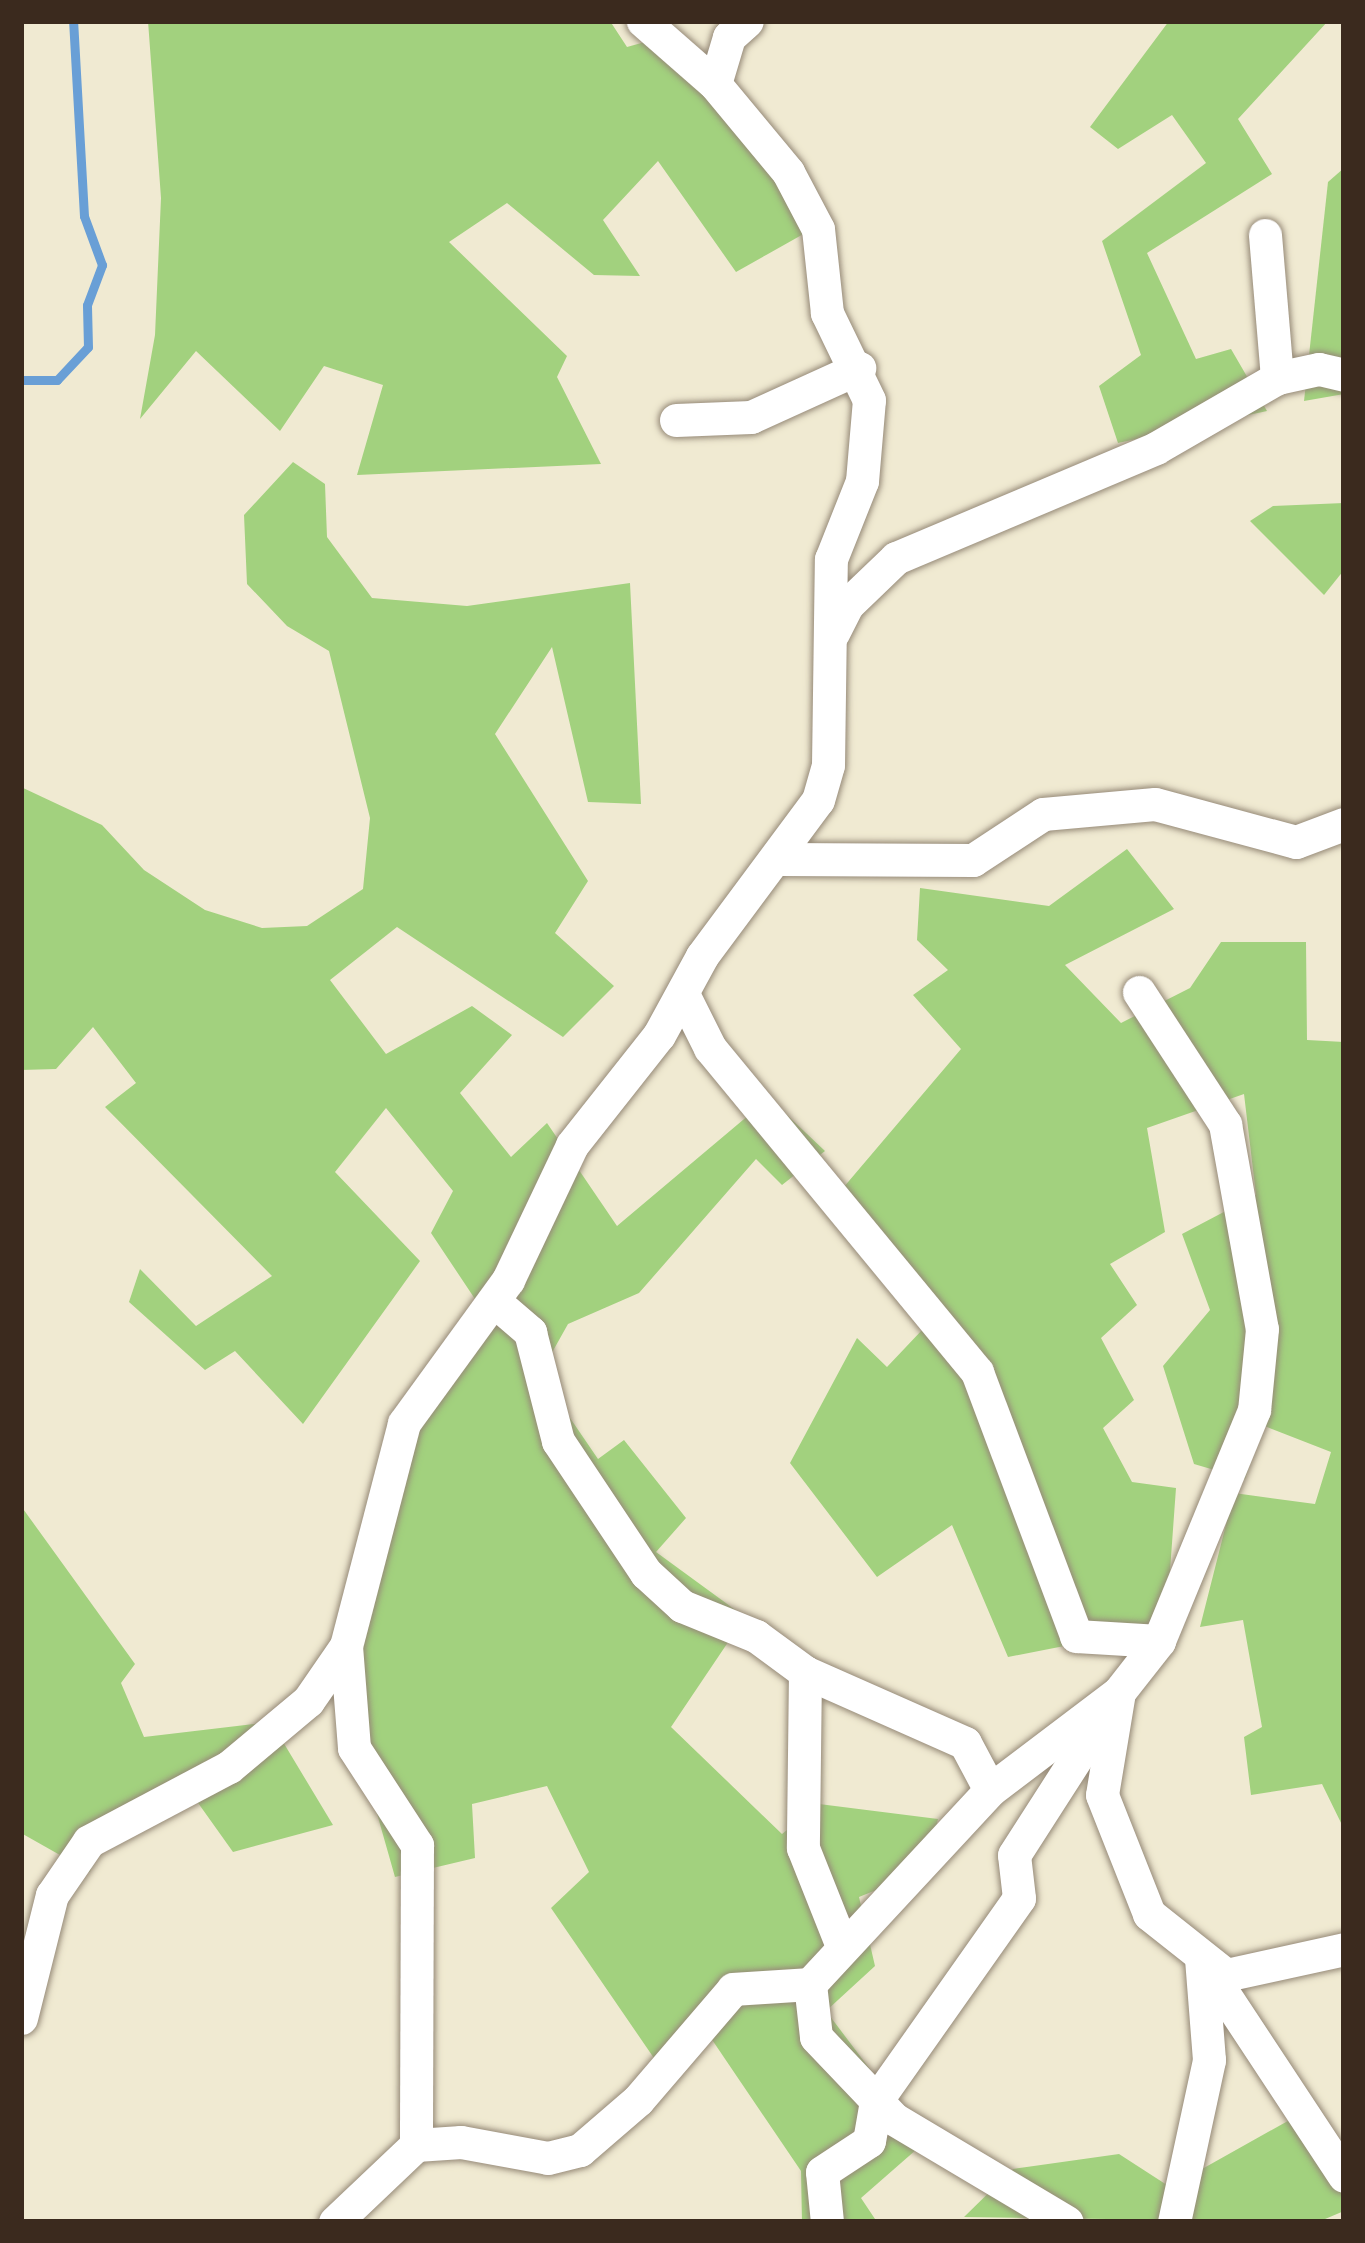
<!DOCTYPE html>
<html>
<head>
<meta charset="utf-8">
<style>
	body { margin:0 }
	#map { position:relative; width:1365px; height:2243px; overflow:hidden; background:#f0ead2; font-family:"Balsamiq Sans",sans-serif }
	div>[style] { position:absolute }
	.green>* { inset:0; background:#a2d17e }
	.stream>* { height:9px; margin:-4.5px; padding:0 4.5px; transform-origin:4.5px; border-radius:4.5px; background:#699fd6 }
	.roads { filter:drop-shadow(0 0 3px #968a78) drop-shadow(0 0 3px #968a78) }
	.minor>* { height:33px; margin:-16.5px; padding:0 16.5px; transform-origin:16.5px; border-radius:16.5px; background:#fff }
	span { translate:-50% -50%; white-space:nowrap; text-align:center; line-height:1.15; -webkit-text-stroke:12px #fff; paint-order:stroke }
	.frame { position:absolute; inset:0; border:24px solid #3b2a1e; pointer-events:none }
</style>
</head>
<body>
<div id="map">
	<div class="green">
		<i style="clip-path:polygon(148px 21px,610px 21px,627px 47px,670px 35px,823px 223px,736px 272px,658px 161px,603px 220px,640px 276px,594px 275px,507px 203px,449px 242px,567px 356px,557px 377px,601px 464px,357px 475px,383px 385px,324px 366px,280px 431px,196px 351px,140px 419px,155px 335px,161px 198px)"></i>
		<i style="clip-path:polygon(1169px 21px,1328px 21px,1238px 119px,1272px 174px,1147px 253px,1196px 359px,1231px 349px,1267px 411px,1118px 443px,1099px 386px,1141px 355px,1102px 241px,1206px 163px,1172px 115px,1118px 149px,1090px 127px)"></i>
		<i style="clip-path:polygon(1344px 168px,1344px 394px,1304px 401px,1328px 182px)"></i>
		<i style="clip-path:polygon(293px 462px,325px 484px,327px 537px,372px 598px,467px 606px,630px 583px,641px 804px,588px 802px,552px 647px,495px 734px,588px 881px,555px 933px,614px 986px,563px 1037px,397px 927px,330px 980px,386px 1054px,472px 1006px,512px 1035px,460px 1093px,511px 1157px,547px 1123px,617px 1226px,769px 1098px,825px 1151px,782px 1185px,756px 1159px,639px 1293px,568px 1324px,540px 1374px,598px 1459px,624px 1440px,686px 1518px,656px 1552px,745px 1617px,671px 1727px,782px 1834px,819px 1804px,938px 1819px,926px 1870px,859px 1897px,875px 1966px,826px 2011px,925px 2142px,861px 2198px,877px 2222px,802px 2222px,801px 2171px,698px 2019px,658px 2064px,551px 1908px,589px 1872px,547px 1786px,472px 1804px,475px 1858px,395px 1877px,343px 1694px,391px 1428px,483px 1311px,431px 1233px,453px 1191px,386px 1108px,335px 1172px,420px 1261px,303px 1424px,235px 1351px,205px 1370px,129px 1302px,140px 1269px,196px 1326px,272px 1276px,105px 1107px,136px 1083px,93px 1027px,56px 1069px,21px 1070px,21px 787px,102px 825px,144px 870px,205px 910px,262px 928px,307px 926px,363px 889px,370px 818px,329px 651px,287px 626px,247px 584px,244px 515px)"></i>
		<i style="clip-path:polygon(1344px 503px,1344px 570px,1324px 595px,1250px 521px,1273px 506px)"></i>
		<i style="clip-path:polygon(1127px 849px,1174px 909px,1065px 965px,1121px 1023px,1190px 988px,1221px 942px,1306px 942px,1307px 1040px,1344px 1042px,1344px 1829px,1322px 1784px,1251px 1795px,1244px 1737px,1262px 1727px,1243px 1620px,1200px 1627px,1234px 1493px,1315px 1504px,1331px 1452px,1262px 1425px,1245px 1479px,1194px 1464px,1163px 1366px,1210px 1310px,1182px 1234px,1256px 1195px,1244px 1094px,1147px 1128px,1165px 1232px,1110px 1264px,1137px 1305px,1101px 1338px,1134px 1400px,1103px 1428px,1132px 1482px,1176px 1488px,1166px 1626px,1008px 1657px,952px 1525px,877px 1577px,790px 1463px,857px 1338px,887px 1367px,941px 1310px,843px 1188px,961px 1049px,913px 995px,948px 970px,917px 940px,920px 888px,1049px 906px)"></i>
		<i style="clip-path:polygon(21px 1506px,135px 1664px,121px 1683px,144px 1737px,271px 1722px,333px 1825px,233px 1852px,181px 1779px,102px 1830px,90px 1872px,21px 1833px)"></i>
		<i style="clip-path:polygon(1302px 2113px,1344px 2181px,1344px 2211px,1318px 2222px,964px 2217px,1013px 2169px,1119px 2154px,1170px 2187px)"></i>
	</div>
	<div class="stream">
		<i style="left:21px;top:380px;width:36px"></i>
		<i style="left:57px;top:380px;width:45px;rotate:-46.8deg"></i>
		<i style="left:88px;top:347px;width:42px;rotate:-91.4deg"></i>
		<i style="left:87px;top:305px;width:43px;rotate:-69.4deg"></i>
		<i style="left:102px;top:265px;width:52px;rotate:-110.2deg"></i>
		<i style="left:84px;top:216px;width:195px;rotate:-93.2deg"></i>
	</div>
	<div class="roads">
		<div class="minor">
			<i style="left:715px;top:84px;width:49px;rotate:-73.4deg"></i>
			<i style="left:729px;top:37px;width:24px;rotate:-42deg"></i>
			<i style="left:1265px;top:235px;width:144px;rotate:85.2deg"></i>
			<i style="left:676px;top:420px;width:75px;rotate:-2.3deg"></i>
			<i style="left:751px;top:417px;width:119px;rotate:-24.4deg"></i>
			<i style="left:833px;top:633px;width:31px;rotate:-63deg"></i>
			<i style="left:847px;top:605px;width:68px;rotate:-43.8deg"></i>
			<i style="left:896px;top:558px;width:282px;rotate:-22.9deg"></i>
			<i style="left:1156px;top:448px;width:140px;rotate:-30deg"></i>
			<i style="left:1277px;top:378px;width:43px;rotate:-12.1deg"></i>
			<i style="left:1319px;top:369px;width:26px;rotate:13deg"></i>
			<i style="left:780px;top:859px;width:193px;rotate:0.3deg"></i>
			<i style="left:973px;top:860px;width:84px;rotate:-33.3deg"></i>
			<i style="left:1043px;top:814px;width:112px;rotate:-5.1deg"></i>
			<i style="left:1155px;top:804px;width:146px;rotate:15.1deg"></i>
			<i style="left:1296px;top:842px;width:51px;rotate:-20.6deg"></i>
			<i style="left:1139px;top:992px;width:158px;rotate:56.9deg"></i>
			<i style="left:1225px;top:1124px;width:208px;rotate:79.8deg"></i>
			<i style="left:1262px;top:1329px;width:81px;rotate:95.6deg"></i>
			<i style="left:1254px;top:1410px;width:250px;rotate:112.4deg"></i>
			<i style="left:683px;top:994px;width:60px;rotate:63.4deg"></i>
			<i style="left:710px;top:1048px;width:420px;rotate:50.5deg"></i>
			<i style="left:977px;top:1372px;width:282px;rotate:69.4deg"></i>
			<i style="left:1076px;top:1636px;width:83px;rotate:3.4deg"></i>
			<i style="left:1159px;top:1641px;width:65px;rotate:128.1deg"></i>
			<i style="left:1119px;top:1692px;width:104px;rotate:99.4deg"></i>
			<i style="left:1102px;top:1795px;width:128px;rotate:68.4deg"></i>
			<i style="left:1149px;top:1914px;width:98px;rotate:38.4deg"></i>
			<i style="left:1226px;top:1975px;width:121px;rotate:-12.4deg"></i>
			<i style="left:494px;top:1301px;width:48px;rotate:40.7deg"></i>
			<i style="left:530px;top:1332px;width:113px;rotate:75.6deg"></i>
			<i style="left:558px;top:1441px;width:159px;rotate:56.3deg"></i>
			<i style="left:646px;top:1573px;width:49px;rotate:42.5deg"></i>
			<i style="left:682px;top:1606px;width:80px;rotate:22.1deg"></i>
			<i style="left:756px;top:1636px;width:61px;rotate:36.3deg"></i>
			<i style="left:805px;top:1672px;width:175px;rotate:23.9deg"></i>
			<i style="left:965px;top:1743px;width:53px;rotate:62deg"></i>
			<i style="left:346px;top:1646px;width:102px;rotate:85.5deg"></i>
			<i style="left:354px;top:1748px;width:116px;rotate:57deg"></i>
			<i style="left:417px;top:1845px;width:300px;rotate:90.2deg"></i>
			<i style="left:805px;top:1672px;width:176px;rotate:90.7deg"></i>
			<i style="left:803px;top:1848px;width:105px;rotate:68.3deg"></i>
			<i style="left:1203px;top:1962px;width:256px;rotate:56.6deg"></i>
			<i style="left:810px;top:1984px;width:53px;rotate:83.5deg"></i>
			<i style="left:816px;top:2037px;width:113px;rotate:46.4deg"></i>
			<i style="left:894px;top:2119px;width:201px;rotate:30.8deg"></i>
			<i style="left:21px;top:2018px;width:127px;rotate:-75.9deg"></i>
			<i style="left:52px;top:1895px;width:65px;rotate:-55.6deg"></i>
			<i style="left:89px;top:1841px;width:158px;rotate:-27.9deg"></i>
			<i style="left:229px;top:1767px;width:103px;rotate:-39.9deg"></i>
			<i style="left:308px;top:1701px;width:67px;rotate:-55.4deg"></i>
			<i style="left:346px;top:1646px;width:230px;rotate:-75.4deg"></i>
			<i style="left:404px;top:1423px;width:177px;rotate:-54deg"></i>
			<i style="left:508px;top:1280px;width:149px;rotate:-64.6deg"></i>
			<i style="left:572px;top:1145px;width:140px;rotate:-51.7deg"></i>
			<i style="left:659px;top:1035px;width:90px;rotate:-61.4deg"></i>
			<i style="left:702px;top:956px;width:194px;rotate:-53.4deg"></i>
			<i style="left:818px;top:800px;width:36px;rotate:-74deg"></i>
			<i style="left:828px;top:765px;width:206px;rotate:-89.2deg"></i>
			<i style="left:831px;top:559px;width:84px;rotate:-68.3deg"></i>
			<i style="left:862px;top:481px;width:81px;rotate:-85.1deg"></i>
			<i style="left:869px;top:400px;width:97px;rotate:-115.8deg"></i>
			<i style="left:827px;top:313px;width:84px;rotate:-96.1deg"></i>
			<i style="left:818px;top:229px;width:64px;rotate:-117.8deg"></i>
			<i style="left:788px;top:172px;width:114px;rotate:-129.7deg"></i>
			<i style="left:715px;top:84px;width:96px;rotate:-138.8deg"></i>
			<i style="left:335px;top:2222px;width:112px;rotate:-43.5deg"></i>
			<i style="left:416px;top:2145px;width:45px;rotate:-3.8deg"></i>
			<i style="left:461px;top:2142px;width:88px;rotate:10.4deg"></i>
			<i style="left:548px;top:2158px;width:33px;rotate:-14deg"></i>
			<i style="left:580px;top:2150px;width:77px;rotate:-40.8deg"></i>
			<i style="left:638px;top:2100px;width:146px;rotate:-49.4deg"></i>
			<i style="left:733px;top:1989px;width:77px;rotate:-3.7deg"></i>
			<i style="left:810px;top:1984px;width:265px;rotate:-47.1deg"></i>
			<i style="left:990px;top:1790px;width:162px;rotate:-37.2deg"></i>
			<i style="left:827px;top:2222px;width:50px;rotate:-95.7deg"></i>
			<i style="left:822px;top:2172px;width:56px;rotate:-33.4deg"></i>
			<i style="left:869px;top:2141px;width:41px;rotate:-80.1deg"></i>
			<i style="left:876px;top:2101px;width:248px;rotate:-54.8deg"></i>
			<i style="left:1019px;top:1898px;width:43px;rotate:-96.6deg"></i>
			<i style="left:1014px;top:1855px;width:169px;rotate:-57.3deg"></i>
			<i style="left:1174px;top:2222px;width:166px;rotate:-77.8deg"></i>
			<i style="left:1209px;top:2060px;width:102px;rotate:-94.5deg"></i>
		</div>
	</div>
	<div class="frame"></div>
</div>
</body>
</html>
